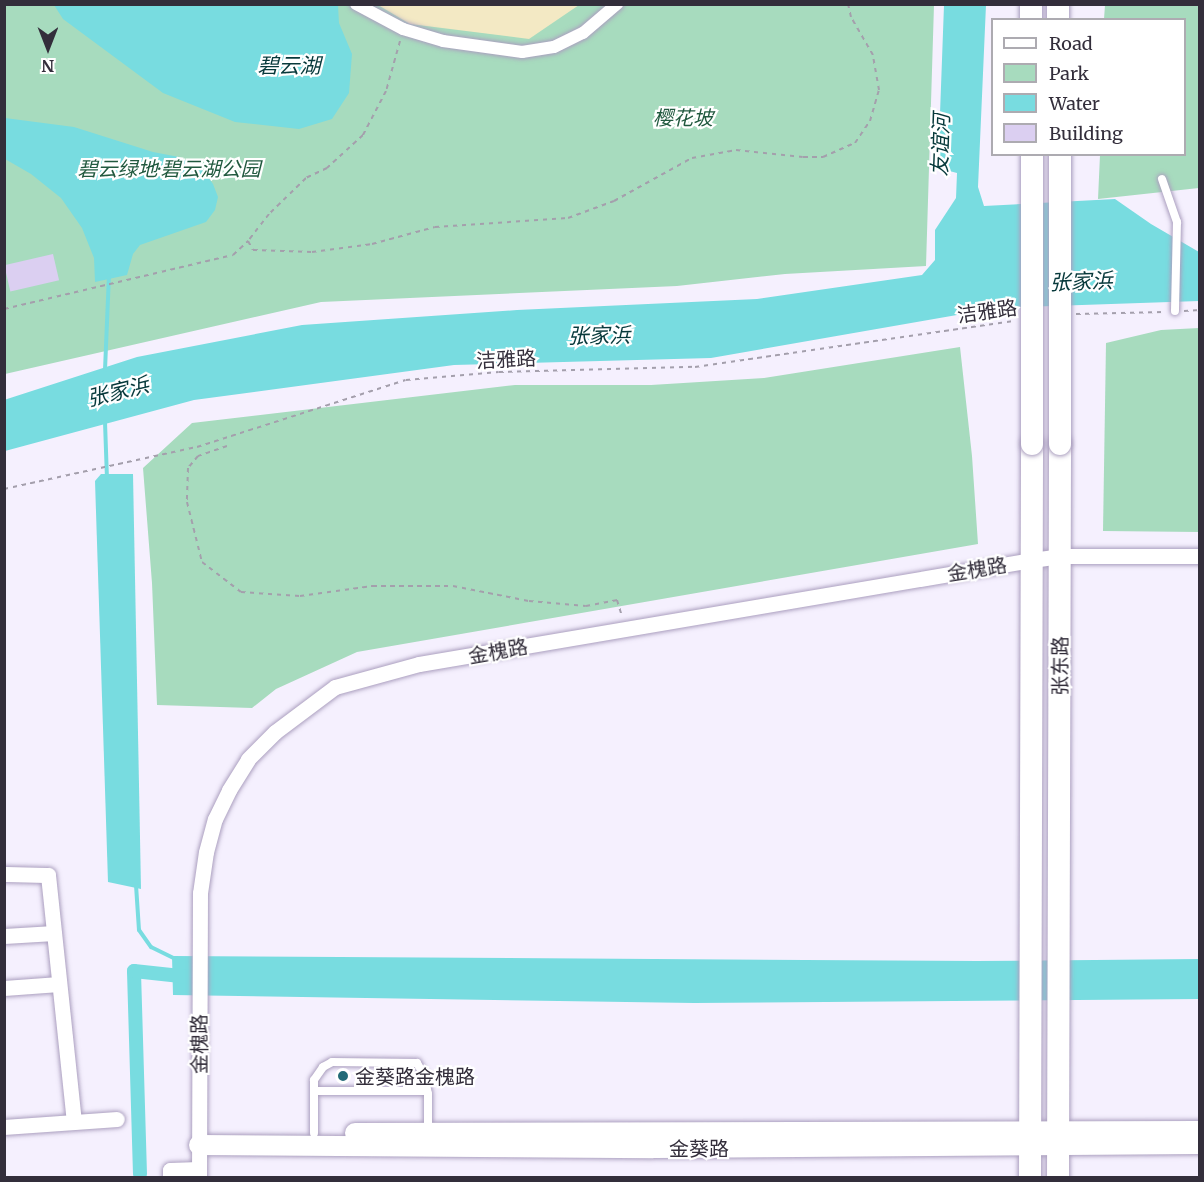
<!DOCTYPE html>
<html>
<head>
<meta charset="utf-8">
<style>
	body { margin:0 }
	#map { position:relative; width:1204px; height:1182px; overflow:hidden; background:#f5f0fe; font-family:Merriweather,"Noto Sans SC",serif }
	div>[style] { position:absolute }
	.green>* { inset:0; background:#a7dbbe }
	.sand>* { inset:0; background:#f3e9c4 }
	.water>* { inset:0; background:#78dce0 }
	.stream>* { height:4px; margin:-2px; padding:0 2px; transform-origin:2px; border-radius:2px; background:#78dce0 }
	.canal>* { height:14px; margin:-7px; padding:0 7px; transform-origin:7px; border-radius:7px; background:#78dce0 }
	.building>* { inset:0; background:#dbcff1; transform-origin:0 0 }
	.path>* { height:2px; margin-top:-1px; transform-origin:0; background:repeating-linear-gradient(90deg,#a49fac 0 4.5px,transparent 0 9px) }
	.roads { filter:drop-shadow(0 0 2px #ab9fbf) drop-shadow(0 0 2px #ab9fbf) }
	.service>* { height:8px; margin:-4px; padding:0 4px; transform-origin:4px; border-radius:4px; background:#fff }
	.pedestrian>* { height:12px; margin:-6px; padding:0 6px; transform-origin:6px; border-radius:6px; background:#fff }
	.minor>* { height:15px; margin:-7.5px; padding:0 7.5px; transform-origin:7.5px; border-radius:7.5px; background:#fff }
	.tertiary>* { height:20px; margin:-10px; padding:0 10px; transform-origin:10px; border-radius:10px; background:#fff }
	.secondary>* { height:22px; margin:-11px; padding:0 11px; transform-origin:11px; border-radius:11px; background:#fff }
	.bridges { filter:drop-shadow(0 0 2px #ab9fbf) drop-shadow(0 0 2px #ab9fbf) }
	.secondary-bridge>* { height:22px; margin:-11px; padding:0 11px; transform-origin:11px; border-radius:11px; background:#fff }
	.dots>* { width:16px; height:16px; translate:-50% -50%; box-sizing:border-box; border:3px solid #fff; border-radius:50% }
	span { translate:-50% -50%; white-space:nowrap; text-align:center; line-height:1.15; -webkit-text-stroke:4.5px #fff; paint-order:stroke }
	.park-label { font-size:20px; color:#21593f; font-style:italic }
	.street-label { font-size:20px; color:#332e3b }
	.poi-label { font-size:20px; color:#332e3b }
	.left { translate:0 -50%; text-align:left }
	.water-label { font-size:21px; color:#07393b; font-style:italic }
	.frame { position:absolute; inset:0; border:6px solid #332e3b; pointer-events:none }
	.legend { position:absolute; left:991px; top:18px; width:195px; height:138px; box-sizing:border-box; background:#fff; border:2px solid #adabb1; margin:0; padding:8px 10px; list-style:none; font-size:18px; color:#332e3b }
	.legend li { display:flex; align-items:center; gap:12px; height:30px }
	.legend b { width:30px; border:2px solid #adabb1 }
	.north { position:absolute; left:18px; top:18px; width:60px; height:60px; -webkit-text-stroke:4px #fff; paint-order:stroke; rotate:180deg; font-size:16px; font-weight:700; line-height:24px; text-align:center; color:#332e3b }
	.north::after { content:''; display:block; margin:auto; width:21px; height:27px; background:#332e3b; clip-path:polygon(50% 0,100% 100%,50% 72%,0 100%) }
</style>
</head>
<body>
<div id="map">
	<div class="green">
		<i style="clip-path:polygon(4px 5px,934px 5px,926px 266px,785px 274px,677px 286px,321px 302px,5px 374px)"></i>
		<i style="clip-path:polygon(1105px 5px,1199px 5px,1199px 188px,1098px 199px,1100px 155px,1184px 154px,1184px 20px,1104px 19px)"></i>
		<i style="clip-path:polygon(1199px 328px,1199px 532px,1103px 531px,1106px 343px,1161px 330px)"></i>
		<i style="clip-path:polygon(960px 347px,972px 456px,978px 544px,357px 652px,276px 689px,252px 708px,157px 705px,152px 583px,143px 468px,192px 423px,515px 385px,651px 385px,764px 378px)"></i>
	</div>
	<div class="sand">
		<i style="clip-path:polygon(378px 5px,579px 5px,529px 39px,410px 24px)"></i>
	</div>
	<div class="water">
		<i style="clip-path:polygon(54px 5px,338px 5px,339px 23px,352px 54px,349px 93px,332px 119px,299px 129px,235px 122px,163px 93px,63px 19px)"></i>
		<i style="clip-path:polygon(944px 5px,986px 5px,978px 187px,984px 206px,1115px 199px,1151px 224px,1199px 252px,1199px 301px,997px 308px,711px 358px,454px 365px,194px 400px,5px 451px,4px 400px,137px 357px,302px 325px,517px 310px,757px 299px,922px 275px,935px 260px,935px 230px,956px 198px,957px 173px,938px 168px)"></i>
		<i style="clip-path:polygon(5px 118px,74px 127px,153px 152px,179px 157px,202px 169px,213px 184px,218px 197px,215px 210px,206px 222px,140px 245px,133px 254px,127px 275px,95px 282px,94px 258px,82px 228px,61px 198px,31px 174px,5px 159px)"></i>
		<i style="clip-path:polygon(101px 474px,133px 474px,141px 889px,108px 882px,95px 481px)"></i>
		<i style="clip-path:polygon(172px 956px,977px 961px,1199px 959px,1200px 999px,694px 1003px,173px 995px)"></i>
	</div>
	<div class="stream">
		<i style="left:105px;top:370px;width:95px;rotate:-87.6deg"></i>
		<i style="left:105px;top:422px;width:56px;rotate:88deg"></i>
		<i style="left:136px;top:885px;width:45px;rotate:86.2deg"></i>
		<i style="left:139px;top:930px;width:21px;rotate:55deg"></i>
		<i style="left:151px;top:947px;width:25px;rotate:26deg"></i>
	</div>
	<div class="canal">
		<i style="left:140px;top:1174px;width:203px;rotate:-91.7deg"></i>
		<i style="left:134px;top:971px;width:56px;rotate:6.1deg"></i>
	</div>
	<div class="building">
		<i style="left:53px;top:254px;width:27px;height:50px;rotate:77deg"></i>
	</div>
	<div class="path">
		<i style="left:400px;top:41px;width:52px;rotate:105.6deg"></i>
		<i style="left:386px;top:91px;width:50px;rotate:117.6deg"></i>
		<i style="left:363px;top:135px;width:49px;rotate:137.5deg"></i>
		<i style="left:327px;top:168px;width:23px;rotate:155deg"></i>
		<i style="left:306px;top:178px;width:52px;rotate:135.8deg"></i>
		<i style="left:269px;top:214px;width:34px;rotate:128deg"></i>
		<i style="left:248px;top:241px;width:10px;rotate:61deg"></i>
		<i style="left:253px;top:250px;width:59px;rotate:1.9deg"></i>
		<i style="left:312px;top:252px;width:61px;rotate:-7.6deg"></i>
		<i style="left:372px;top:244px;width:65px;rotate:-15.1deg"></i>
		<i style="left:435px;top:227px;width:133px;rotate:-3.9deg"></i>
		<i style="left:568px;top:218px;width:49px;rotate:-20.3deg"></i>
		<i style="left:614px;top:201px;width:89px;rotate:-28.9deg"></i>
		<i style="left:692px;top:158px;width:45px;rotate:-10.3deg"></i>
		<i style="left:736px;top:150px;width:67px;rotate:6deg"></i>
		<i style="left:803px;top:157px;width:20px"></i>
		<i style="left:823px;top:157px;width:35px;rotate:-24deg"></i>
		<i style="left:855px;top:143px;width:27px;rotate:-56deg"></i>
		<i style="left:870px;top:121px;width:32px;rotate:-74deg"></i>
		<i style="left:879px;top:90px;width:36px;rotate:-100deg"></i>
		<i style="left:873px;top:55px;width:44px;rotate:-120.1deg"></i>
		<i style="left:851px;top:17px;width:13px;rotate:-103deg"></i>
		<i style="left:4px;top:309px;width:235px;rotate:-13.3deg"></i>
		<i style="left:233px;top:255px;width:21px;rotate:-43deg"></i>
		<i style="left:1184px;top:311px;width:16px;rotate:-4deg"></i>
		<i style="left:1076px;top:314px;width:88px;rotate:-1.3deg"></i>
		<i style="left:227px;top:446px;width:31px;rotate:161deg"></i>
		<i style="left:198px;top:456px;width:16px;rotate:130deg"></i>
		<i style="left:188px;top:468px;width:34px;rotate:92deg"></i>
		<i style="left:187px;top:502px;width:62px;rotate:76deg"></i>
		<i style="left:202px;top:562px;width:49px;rotate:37.6deg"></i>
		<i style="left:241px;top:592px;width:59px;rotate:3.9deg"></i>
		<i style="left:300px;top:596px;width:73px;rotate:-7.9deg"></i>
		<i style="left:372px;top:586px;width:81px"></i>
		<i style="left:453px;top:586px;width:77px;rotate:11.2deg"></i>
		<i style="left:529px;top:601px;width:57px;rotate:5deg"></i>
		<i style="left:586px;top:606px;width:32px;rotate:-11deg"></i>
		<i style="left:617px;top:600px;width:17px;rotate:73deg"></i>
		<i style="left:4px;top:489px;width:198px;rotate:-12.3deg"></i>
		<i style="left:197px;top:447px;width:219px;rotate:-17.8deg"></i>
		<i style="left:406px;top:380px;width:93px;rotate:-4.9deg"></i>
		<i style="left:499px;top:372px;width:196px;rotate:-1.5deg"></i>
		<i style="left:695px;top:367px;width:322px;rotate:-8.2deg"></i>
	</div>
	<div class="roads">
		<div class="service">
			<i style="left:1162px;top:179px;width:46px;rotate:70.8deg"></i>
			<i style="left:1177px;top:222px;width:89px;rotate:91.3deg"></i>
			<i style="left:314px;top:1091px;width:113px"></i>
			<i style="left:314px;top:1133px;width:53px;rotate:-90deg"></i>
			<i style="left:314px;top:1080px;width:16px;rotate:-55deg"></i>
			<i style="left:323px;top:1067px;width:10px;rotate:-29deg"></i>
			<i style="left:332px;top:1062px;width:85px;rotate:0.7deg"></i>
			<i style="left:417px;top:1063px;width:14px;rotate:60deg"></i>
			<i style="left:424px;top:1075px;width:19px;rotate:78deg"></i>
			<i style="left:428px;top:1094px;width:38px;rotate:90deg"></i>
		</div>
		<div class="pedestrian">
			<i style="left:356px;top:4px;width:53px;rotate:28deg"></i>
			<i style="left:403px;top:29px;width:42px;rotate:16.7deg"></i>
			<i style="left:443px;top:41px;width:80px;rotate:7.9deg"></i>
			<i style="left:522px;top:52px;width:32px;rotate:-9deg"></i>
			<i style="left:554px;top:47px;width:32px;rotate:-26deg"></i>
			<i style="left:583px;top:33px;width:45px;rotate:-40.5deg"></i>
		</div>
		<div class="minor">
			<i style="left:4px;top:874px;width:44px;rotate:1.3deg"></i>
			<i style="left:48px;top:875px;width:248px;rotate:84deg"></i>
			<i style="left:4px;top:936px;width:50px;rotate:-3.4deg"></i>
			<i style="left:4px;top:988px;width:55px;rotate:-4.2deg"></i>
			<i style="left:4px;top:1127px;width:113px;rotate:-4deg"></i>
			<i style="left:170px;top:1178px;width:8px;rotate:-90deg"></i>
			<i style="left:170px;top:1170px;width:29px;rotate:-2deg"></i>
			<i style="left:199px;top:1178px;width:285px;rotate:-89.8deg"></i>
			<i style="left:200px;top:893px;width:41px;rotate:-81.7deg"></i>
			<i style="left:206px;top:852px;width:34px;rotate:-75deg"></i>
			<i style="left:215px;top:819px;width:32px;rotate:-64deg"></i>
			<i style="left:229px;top:790px;width:36px;rotate:-58deg"></i>
			<i style="left:248px;top:759px;width:38px;rotate:-45deg"></i>
			<i style="left:275px;top:732px;width:75px;rotate:-36.9deg"></i>
			<i style="left:335px;top:687px;width:87px;rotate:-15.3deg"></i>
			<i style="left:419px;top:664px;width:622px;rotate:-9.63deg"></i>
			<i style="left:1032px;top:560px;width:28px;rotate:-8deg"></i>
			<i style="left:1060px;top:556px;width:140px"></i>
		</div>
		<div class="tertiary">
			<i style="left:355px;top:1133px;width:845px;rotate:-0.14deg"></i>
			<i style="left:199px;top:1145px;width:454px;rotate:0.4deg"></i>
			<i style="left:653px;top:1148px;width:547px;rotate:-0.42deg"></i>
		</div>
		<div class="secondary">
			<i style="left:1031px;top:4px;width:16px;rotate:90deg"></i>
			<i style="left:1058px;top:20px;width:16px;rotate:-90deg"></i>
			<i style="left:1030px;top:1178px;width:734px;rotate:-89.84deg"></i>
			<i style="left:1058px;top:1178px;width:734px;rotate:-89.84deg"></i>
		</div>
	</div>
	<div class="bridges">
		<div class="secondary-bridge">
			<i style="left:1060px;top:154px;width:290px;rotate:90deg"></i>
			<i style="left:1032px;top:444px;width:290px;rotate:-90deg"></i>
		</div>
	</div>
	<div class="dots">
		<i style="left:343px;top:1076px;background:#226a77"></i>
	</div>
	<div class="park-label">
		<span style="left:683px;top:117px">樱花坡</span>
		<span style="left:169px;top:168px">碧云绿地·碧云湖公园</span>
	</div>
	<div class="street-label">
		<span style="left:987px;top:311px;rotate:-8deg">洁雅路</span>
		<span style="left:506px;top:359px;rotate:-3deg">洁雅路</span>
		<span style="left:977px;top:569px;rotate:-9deg">金槐路</span>
		<span style="left:498px;top:651px;rotate:-10deg">金槐路</span>
		<span style="left:1060px;top:666px;rotate:-90deg">张东路</span>
		<span style="left:199px;top:1044px;rotate:-90deg">金槐路</span>
		<span style="left:699px;top:1148px">金葵路</span>
	</div>
	<div class="poi-label">
		<span class="left" style="left:355px;top:1076px">金葵路金槐路</span>
	</div>
	<div class="water-label">
		<span style="left:289px;top:66px">碧云湖</span>
		<span style="left:941px;top:145px;rotate:-88deg">友谊河</span>
		<span style="left:1081px;top:282px;rotate:-2deg">张家浜</span>
		<span style="left:599px;top:336px;rotate:-1deg">张家浜</span>
		<span style="left:118px;top:392px;rotate:-14deg">张家浜</span>
	</div>
	<div class="frame"></div>
	<ul class="legend">
	<li><b style="height:8px;background:#fff"></b>Road</li>
	<li><b style="height:16px;background:#a7dbbe"></b>Park</li>
	<li><b style="height:16px;background:#78dce0"></b>Water</li>
	<li><b style="height:16px;background:#dbcff1"></b>Building</li>
	</ul>
	<div class="north">N</div>
</div>
</body>
</html>
